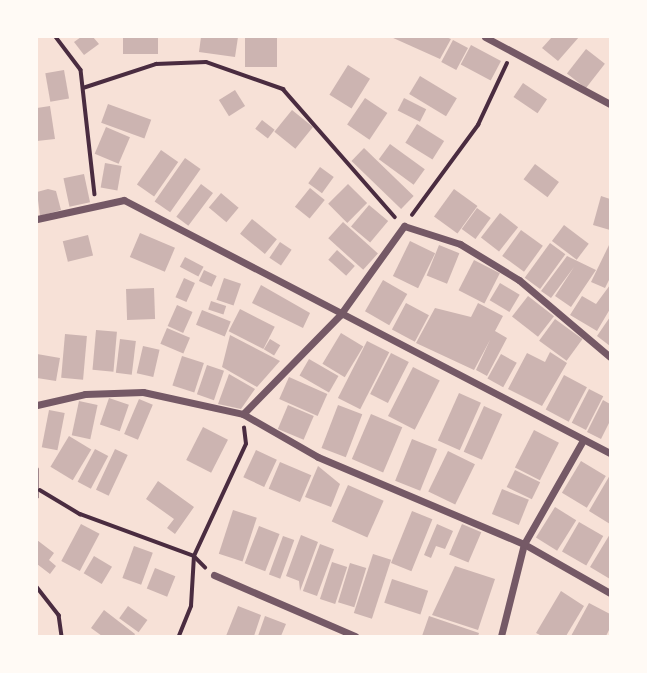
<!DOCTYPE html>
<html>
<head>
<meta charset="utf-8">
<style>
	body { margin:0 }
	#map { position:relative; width:647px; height:673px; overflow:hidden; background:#f7e1d7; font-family:Ubuntu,sans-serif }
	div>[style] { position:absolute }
	.building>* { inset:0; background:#ccb4b1; transform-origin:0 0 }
	.path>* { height:3.5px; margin:-1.75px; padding:0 1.75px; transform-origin:1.75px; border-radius:1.75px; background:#4a2c40 }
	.minor>* { height:7px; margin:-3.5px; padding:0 3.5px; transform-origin:3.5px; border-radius:3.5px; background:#755966 }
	span { translate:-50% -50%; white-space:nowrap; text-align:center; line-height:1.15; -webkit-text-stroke:5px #fffaf5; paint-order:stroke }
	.frame { position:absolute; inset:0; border:38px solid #fffaf5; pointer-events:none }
</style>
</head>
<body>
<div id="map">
	<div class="building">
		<i style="clip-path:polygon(81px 37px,93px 37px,99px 44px,84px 55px,74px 42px)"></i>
		<i style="left:123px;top:37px;width:35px;height:17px"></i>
		<i style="clip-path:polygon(201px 37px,238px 37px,235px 57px,199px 52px)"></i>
		<i style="left:245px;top:37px;width:32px;height:30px"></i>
		<i style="clip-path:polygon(391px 37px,446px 37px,451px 39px,440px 59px)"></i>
		<i style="clip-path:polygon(552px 37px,579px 37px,558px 61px,542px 48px)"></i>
		<i style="left:453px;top:40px;width:17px;height:25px;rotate:28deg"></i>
		<i style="left:471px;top:45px;width:34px;height:22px;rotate:28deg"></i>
		<i style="left:586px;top:49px;width:24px;height:31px;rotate:38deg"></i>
		<i style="left:348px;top:65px;width:26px;height:35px;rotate:32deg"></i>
		<i style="left:64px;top:70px;width:29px;height:19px;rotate:80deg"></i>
		<i style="left:420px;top:76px;width:43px;height:21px;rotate:31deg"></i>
		<i style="left:523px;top:83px;width:29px;height:17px;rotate:34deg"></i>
		<i style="left:235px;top:90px;width:19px;height:19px;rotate:58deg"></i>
		<i style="left:365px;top:98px;width:27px;height:32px;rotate:34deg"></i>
		<i style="left:404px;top:98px;width:25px;height:14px;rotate:27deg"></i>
		<i style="left:108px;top:104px;width:46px;height:20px;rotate:20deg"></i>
		<i style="clip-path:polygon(50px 106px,55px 139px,37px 141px,37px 108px)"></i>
		<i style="left:292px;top:110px;width:27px;height:28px;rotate:39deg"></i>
		<i style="left:262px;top:120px;width:16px;height:11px;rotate:38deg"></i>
		<i style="left:417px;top:124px;width:32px;height:22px;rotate:32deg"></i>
		<i style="left:106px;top:127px;width:26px;height:29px;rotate:23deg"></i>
		<i style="left:390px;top:144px;width:43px;height:19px;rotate:36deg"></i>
		<i style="left:364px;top:148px;width:69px;height:18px;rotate:44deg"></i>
		<i style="left:161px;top:150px;width:21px;height:42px;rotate:35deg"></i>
		<i style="left:185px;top:158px;width:19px;height:53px;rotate:35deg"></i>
		<i style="left:105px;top:163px;width:17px;height:25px;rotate:10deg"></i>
		<i style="left:535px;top:164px;width:30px;height:19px;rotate:37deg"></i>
		<i style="left:320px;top:167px;width:17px;height:20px;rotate:36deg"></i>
		<i style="left:84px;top:174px;width:29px;height:21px;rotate:78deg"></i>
		<i style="left:201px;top:184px;width:15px;height:41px;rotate:37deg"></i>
		<i style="left:348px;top:184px;width:27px;height:28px;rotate:45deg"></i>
		<i style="left:310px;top:188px;width:19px;height:24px;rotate:39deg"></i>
		<i style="clip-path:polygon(48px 189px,56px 191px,61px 210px,40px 216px,37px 192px)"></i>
		<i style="left:454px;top:189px;width:29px;height:34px;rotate:36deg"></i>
		<i style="left:221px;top:193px;width:23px;height:19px;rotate:40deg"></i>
		<i style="clip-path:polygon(601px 196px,610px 199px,610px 230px,593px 225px)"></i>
		<i style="left:369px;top:205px;width:25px;height:28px;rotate:40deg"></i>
		<i style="left:477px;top:208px;width:17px;height:26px;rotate:36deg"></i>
		<i style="left:500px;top:213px;width:23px;height:31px;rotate:38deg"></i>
		<i style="left:252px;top:219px;width:32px;height:19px;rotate:39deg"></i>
		<i style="left:343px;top:222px;width:47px;height:22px;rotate:42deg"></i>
		<i style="left:564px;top:225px;width:31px;height:20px;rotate:37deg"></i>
		<i style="left:521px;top:230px;width:27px;height:32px;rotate:36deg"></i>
		<i style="left:140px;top:233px;width:38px;height:26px;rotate:23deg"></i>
		<i style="left:88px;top:235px;width:21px;height:26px;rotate:76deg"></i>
		<i style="left:410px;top:241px;width:28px;height:39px;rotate:26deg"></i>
		<i style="left:280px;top:242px;width:14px;height:19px;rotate:34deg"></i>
		<i style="left:550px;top:243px;width:19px;height:43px;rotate:36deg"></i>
		<i style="clip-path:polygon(610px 243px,610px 278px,605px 288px,591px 282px)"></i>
		<i style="left:439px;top:245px;width:22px;height:33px;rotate:22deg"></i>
		<i style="left:337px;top:250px;width:24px;height:13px;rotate:42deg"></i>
		<i style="clip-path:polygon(567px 256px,596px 270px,571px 307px,555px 296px,574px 267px,551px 298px,541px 291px)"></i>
		<i style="left:185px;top:257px;width:21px;height:11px;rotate:28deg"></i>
		<i style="left:474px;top:260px;width:29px;height:34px;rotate:27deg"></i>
		<i style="left:204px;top:270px;width:14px;height:12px;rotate:25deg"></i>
		<i style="left:184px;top:278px;width:12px;height:21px;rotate:24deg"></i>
		<i style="left:224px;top:278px;width:18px;height:23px;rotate:19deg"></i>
		<i style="left:383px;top:280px;width:28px;height:36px;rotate:30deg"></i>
		<i style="left:500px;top:283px;width:23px;height:20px;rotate:31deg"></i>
		<i style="clip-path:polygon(261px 285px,310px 313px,303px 328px,252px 303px)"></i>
		<i style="clip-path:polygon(610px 285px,610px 309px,597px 331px,570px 315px,582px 296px,596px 304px)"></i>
		<i style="left:154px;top:288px;width:31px;height:28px;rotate:88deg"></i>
		<i style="left:528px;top:296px;width:33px;height:26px;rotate:38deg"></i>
		<i style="left:211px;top:301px;width:16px;height:9px;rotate:18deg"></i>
		<i style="left:406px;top:303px;width:26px;height:30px;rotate:28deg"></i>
		<i style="clip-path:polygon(478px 303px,503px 316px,495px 331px,507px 338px,487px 376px,476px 370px,490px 340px,474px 370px,416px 343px,435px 308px,471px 317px)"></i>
		<i style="left:177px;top:305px;width:17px;height:23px;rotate:24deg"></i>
		<i style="left:240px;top:309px;width:39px;height:25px;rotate:27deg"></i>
		<i style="left:202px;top:310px;width:31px;height:16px;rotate:22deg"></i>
		<i style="clip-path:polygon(610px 317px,610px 346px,597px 336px)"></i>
		<i style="left:555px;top:319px;width:34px;height:27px;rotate:36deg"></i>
		<i style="left:167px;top:328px;width:25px;height:17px;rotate:23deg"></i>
		<i style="left:96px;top:330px;width:21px;height:40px;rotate:5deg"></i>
		<i style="left:341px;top:333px;width:26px;height:36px;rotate:31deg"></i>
		<i style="left:65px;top:334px;width:22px;height:44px;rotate:5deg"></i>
		<i style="clip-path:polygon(230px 335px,280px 361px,257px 387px,222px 367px)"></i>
		<i style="left:120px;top:339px;width:16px;height:34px;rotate:7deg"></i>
		<i style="left:270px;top:339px;width:12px;height:12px;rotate:31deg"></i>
		<i style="left:367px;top:341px;width:25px;height:64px;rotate:27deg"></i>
		<i style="left:143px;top:346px;width:17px;height:28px;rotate:13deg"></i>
		<i style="clip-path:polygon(550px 352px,567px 363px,542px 406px,508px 389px,527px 353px,545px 362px)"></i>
		<i style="left:391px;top:353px;width:20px;height:46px;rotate:27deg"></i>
		<i style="clip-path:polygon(37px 354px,60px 358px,56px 381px,37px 378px)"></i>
		<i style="left:501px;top:354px;width:18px;height:28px;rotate:29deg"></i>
		<i style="left:182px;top:356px;width:23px;height:31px;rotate:18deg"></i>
		<i style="left:309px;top:359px;width:34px;height:19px;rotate:30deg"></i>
		<i style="left:207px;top:365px;width:18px;height:31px;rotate:19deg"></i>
		<i style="left:413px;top:367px;width:30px;height:55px;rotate:27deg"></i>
		<i style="clip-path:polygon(229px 374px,255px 389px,241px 409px,218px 404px)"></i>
		<i style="left:564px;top:375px;width:26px;height:39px;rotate:28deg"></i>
		<i style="left:289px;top:377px;width:42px;height:24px;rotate:24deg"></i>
		<i style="left:589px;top:389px;width:16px;height:38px;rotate:27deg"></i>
		<i style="left:459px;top:393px;width:24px;height:52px;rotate:24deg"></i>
		<i style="left:109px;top:398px;width:21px;height:28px;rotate:19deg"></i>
		<i style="left:139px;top:399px;width:15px;height:38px;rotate:23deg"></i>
		<i style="clip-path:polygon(603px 400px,610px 404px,610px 421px,601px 439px,587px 432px)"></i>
		<i style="left:79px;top:401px;width:19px;height:35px;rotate:12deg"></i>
		<i style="left:288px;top:405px;width:28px;height:26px;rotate:23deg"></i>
		<i style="left:338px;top:405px;width:26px;height:46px;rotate:21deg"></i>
		<i style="left:484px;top:406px;width:20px;height:50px;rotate:24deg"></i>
		<i style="left:49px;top:410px;width:16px;height:38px;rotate:11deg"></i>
		<i style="left:371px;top:414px;width:34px;height:49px;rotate:23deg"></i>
		<i style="left:203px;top:427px;width:28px;height:37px;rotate:27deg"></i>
		<i style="left:534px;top:430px;width:28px;height:42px;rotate:27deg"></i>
		<i style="left:69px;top:436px;width:26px;height:36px;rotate:31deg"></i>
		<i style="left:412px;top:439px;width:27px;height:45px;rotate:22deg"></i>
		<i style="left:95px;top:449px;width:15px;height:37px;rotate:28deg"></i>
		<i style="left:115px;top:449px;width:14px;height:45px;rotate:25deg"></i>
		<i style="left:256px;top:450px;width:23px;height:30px;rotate:25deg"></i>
		<i style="left:448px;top:451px;width:30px;height:45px;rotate:26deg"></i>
		<i style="left:581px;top:461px;width:29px;height:37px;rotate:31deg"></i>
		<i style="left:280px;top:462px;width:34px;height:29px;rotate:23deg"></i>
		<i style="clip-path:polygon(318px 466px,340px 484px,331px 507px,305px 497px)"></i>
		<i style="left:515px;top:470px;width:28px;height:19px;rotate:26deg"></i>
		<i style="clip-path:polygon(610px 475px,610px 524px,589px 511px)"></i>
		<i style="clip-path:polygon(158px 481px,194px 507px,175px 534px,167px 528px,174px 519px,146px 499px)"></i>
		<i style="left:348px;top:485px;width:39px;height:40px;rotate:24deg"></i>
		<i style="left:502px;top:489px;width:29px;height:27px;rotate:22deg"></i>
		<i style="left:555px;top:507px;width:25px;height:36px;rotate:32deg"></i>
		<i style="left:233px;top:510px;width:25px;height:46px;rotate:18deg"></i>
		<i style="left:412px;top:511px;width:22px;height:56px;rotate:22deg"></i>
		<i style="left:579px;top:522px;width:28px;height:34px;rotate:30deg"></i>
		<i style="left:81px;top:524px;width:21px;height:42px;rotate:28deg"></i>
		<i style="clip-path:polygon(437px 524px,453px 531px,445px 549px,436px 546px,431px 558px,424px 555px)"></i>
		<i style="left:462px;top:524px;width:21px;height:33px;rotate:23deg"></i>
		<i style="left:259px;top:526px;width:22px;height:40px;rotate:21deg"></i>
		<i style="clip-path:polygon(610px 534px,610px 579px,590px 567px)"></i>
		<i style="clip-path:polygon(301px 535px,318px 542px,300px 591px,299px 581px,286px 576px)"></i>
		<i style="left:283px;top:536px;width:12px;height:41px;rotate:20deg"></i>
		<i style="clip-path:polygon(37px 540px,54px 553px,49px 560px,56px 566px,50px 574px,37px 564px)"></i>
		<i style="left:320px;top:544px;width:15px;height:50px;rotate:20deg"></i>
		<i style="left:134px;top:546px;width:20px;height:34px;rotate:20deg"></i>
		<i style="left:373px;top:554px;width:19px;height:62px;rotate:18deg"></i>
		<i style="left:94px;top:556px;width:21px;height:20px;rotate:31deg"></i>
		<i style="left:332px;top:562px;width:16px;height:39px;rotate:18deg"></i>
		<i style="left:350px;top:563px;width:17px;height:41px;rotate:17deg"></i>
		<i style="clip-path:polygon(455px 566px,495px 579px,478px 630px,432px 615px)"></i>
		<i style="left:155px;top:568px;width:22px;height:22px;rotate:22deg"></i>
		<i style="left:392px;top:579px;width:38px;height:25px;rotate:18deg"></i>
		<i style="clip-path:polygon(561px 591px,584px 606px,566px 636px,542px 636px,536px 633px)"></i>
		<i style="clip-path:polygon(589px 603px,610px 614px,610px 628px,606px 636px,571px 636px)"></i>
		<i style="left:128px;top:606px;width:24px;height:15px;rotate:36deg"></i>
		<i style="clip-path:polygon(238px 606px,261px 615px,254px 636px,226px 636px)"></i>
		<i style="clip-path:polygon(104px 610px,135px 634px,134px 636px,102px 636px,91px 628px)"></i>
		<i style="clip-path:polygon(265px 616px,286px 624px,281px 636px,258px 636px)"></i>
		<i style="clip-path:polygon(429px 616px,479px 633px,478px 636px,422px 636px)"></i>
	</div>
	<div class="path">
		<i style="left:56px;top:37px;width:41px;rotate:52.9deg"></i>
		<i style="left:81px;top:70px;width:125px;rotate:83.6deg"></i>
		<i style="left:83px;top:88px;width:77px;rotate:-18.2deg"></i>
		<i style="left:156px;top:64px;width:50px;rotate:-2.3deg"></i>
		<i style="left:206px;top:62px;width:82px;rotate:19.3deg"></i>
		<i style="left:283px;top:89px;width:170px;rotate:48.8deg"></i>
		<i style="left:412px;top:215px;width:112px;rotate:-53.7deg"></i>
		<i style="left:478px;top:125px;width:68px;rotate:-64.9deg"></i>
		<i style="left:37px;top:469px;width:28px;rotate:90deg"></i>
		<i style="left:40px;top:490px;width:47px;rotate:31deg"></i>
		<i style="left:80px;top:514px;width:121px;rotate:20.2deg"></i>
		<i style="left:194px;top:556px;width:16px;rotate:45deg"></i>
		<i style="left:37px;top:587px;width:36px;rotate:52deg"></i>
		<i style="left:59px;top:615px;width:21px;rotate:82deg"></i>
		<i style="left:179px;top:636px;width:32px;rotate:-68deg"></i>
		<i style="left:191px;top:606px;width:50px;rotate:-86.6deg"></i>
		<i style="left:194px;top:556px;width:123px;rotate:-65.1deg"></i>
		<i style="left:246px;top:444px;width:16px;rotate:-97deg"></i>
	</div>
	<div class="minor">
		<i style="left:485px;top:37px;width:142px;rotate:28.2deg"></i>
		<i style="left:37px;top:219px;width:89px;rotate:-12.3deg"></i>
		<i style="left:124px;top:200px;width:548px;rotate:27.5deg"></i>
		<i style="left:37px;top:405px;width:49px;rotate:-12.9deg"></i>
		<i style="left:85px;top:394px;width:58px;rotate:-2deg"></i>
		<i style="left:143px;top:392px;width:102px;rotate:12.4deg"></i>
		<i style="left:243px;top:414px;width:139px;rotate:-45.6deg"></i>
		<i style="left:340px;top:315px;width:110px;rotate:-54.3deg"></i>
		<i style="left:404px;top:226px;width:59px;rotate:17.8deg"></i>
		<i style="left:460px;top:244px;width:69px;rotate:31.4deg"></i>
		<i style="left:519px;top:280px;width:119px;rotate:40.2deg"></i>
		<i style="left:243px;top:414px;width:86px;rotate:29.8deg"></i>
		<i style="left:318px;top:457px;width:224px;rotate:22.9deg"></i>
		<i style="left:524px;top:544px;width:99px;rotate:29.7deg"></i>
		<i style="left:214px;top:575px;width:154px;rotate:23.4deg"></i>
		<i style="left:501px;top:636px;width:95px;rotate:-76deg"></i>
		<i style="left:524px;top:544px;width:120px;rotate:-60.4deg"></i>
	</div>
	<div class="frame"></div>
</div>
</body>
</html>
